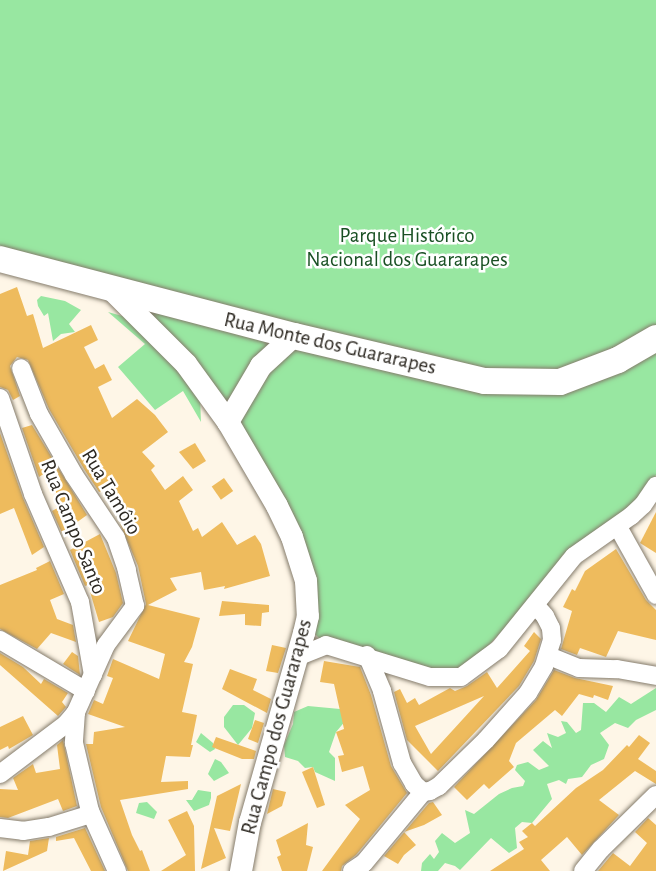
<!DOCTYPE html>
<html>
<head>
<meta charset="utf-8">
<style>
	body { margin:0 }
	#map { position:relative; width:656px; height:871px; overflow:hidden; background:#fef6e7; font-family:"Alegreya Sans",sans-serif }
	div>[style] { position:absolute }
	.green>* { inset:0; background:#98e7a1 }
	.building>* { inset:0; background:#eebb5d; transform-origin:0 0 }
	.roads { filter:drop-shadow(0 0 2px #847b6b) drop-shadow(0 0 2px #847b6b) }
	.minor>* { height:18px; margin:-9px; padding:0 9px; transform-origin:9px; border-radius:9px; background:#fff }
	.tertiary>* { height:22px; margin:-11px; padding:0 11px; transform-origin:11px; border-radius:11px; background:#fff }
	.secondary>* { height:26px; margin:-13px; padding:0 13px; transform-origin:13px; border-radius:13px; background:#fff }
	span { translate:-50% -50%; white-space:nowrap; text-align:center; line-height:1.15; -webkit-text-stroke:5px #fff; paint-order:stroke }
	.park-label { font-size:21px; color:#195023 }
	.street-label { font-size:21px; color:#2d2922 }
</style>
</head>
<body>
<div id="map">
	<div class="green">
		<i style="clip-path:polygon(0 0,656px 0,656px 475px,636px 504px,603px 536px,563px 555px,538px 593px,486px 648px,456px 674px,326px 645px,301px 620px,296px 579px,282px 533px,200px 396px,201px 422px,183px 391px,155px 410px,118px 367px,145px 344px,108px 312px,147px 323px,109px 287px,0 262px)"></i>
		<i style="clip-path:polygon(41px 296px,65px 301px,81px 310px,69px 324px,75px 332px,61px 334px,53px 341px,48px 313px,44px 316px,38px 306px,37px 300px)"></i>
		<i style="clip-path:polygon(656px 688px,656px 710px,636px 720px,628px 728px,615px 723px,600px 733px,609px 745px,604px 759px,591px 765px,582px 777px,568px 779px,566px 784px,559px 780px,547px 784px,552px 799px,532px 823px,522px 822px,515px 828px,517px 848px,509px 853px,491px 838px,460px 870px,455px 866px,445px 863px,438px 871px,421px 871px,422px 863px,430px 854px,434px 859px,439px 852px,435px 841px,442px 833px,455px 843px,470px 833px,465px 810px,474px 814px,499px 794px,512px 788px,523px 786px,525px 781px,515px 770px,517px 765px,528px 762px,539px 770px,549px 766px,533px 750px,543px 741px,552px 748px,547px 733px,558px 737px,566px 733px,561px 721px,567px 722px,576px 733px,581px 730px,583px 703px,594px 703px,606px 712px,619px 697px,631px 704px)"></i>
		<i style="clip-path:polygon(233px 705px,244px 705px,255px 713px,252px 728px,238px 745px,224px 727px,224px 717px)"></i>
		<i style="clip-path:polygon(308px 706px,340px 709px,347px 719px,336px 732px,329px 752px,335px 758px,335px 781px,315px 772px,313px 767px,305px 768px,298px 761px,285px 757px,284px 745px,293px 724px,294px 712px)"></i>
		<i style="clip-path:polygon(201px 733px,213px 743px,215px 749px,210px 752px,196px 742px)"></i>
		<i style="clip-path:polygon(215px 759px,221px 762px,229px 773px,214px 781px,208px 774px)"></i>
		<i style="clip-path:polygon(198px 790px,211px 792px,211px 798px,209px 805px,194px 811px,186px 800px,192px 800px)"></i>
		<i style="clip-path:polygon(147px 802px,157px 812px,154px 819px,136px 813px,139px 803px)"></i>
	</div>
	<div class="building">
		<i style="clip-path:polygon(17px 287px,27px 316px,33px 314px,43px 348px,91px 325px,98px 340px,84px 347px,95px 369px,104px 364px,112px 380px,98px 387px,112px 418px,137px 399px,155px 415px,168px 432px,142px 452px,155px 466px,151px 470px,165px 490px,183px 476px,193px 490px,179px 501px,193px 531px,198px 528px,202px 537px,222px 522px,237px 545px,255px 535px,261px 544px,270px 576px,224px 589px,225px 586px,204px 590px,201px 572px,170px 578px,177px 590px,148px 605px,200px 618px,192px 647px,184px 662px,193px 664px,182px 712px,197px 715px,191px 745px,193px 745px,190px 757px,166px 756px,161px 782px,188px 781px,188px 789px,120px 800px,132px 835px,140px 851px,142px 850px,150px 871px,128px 871px,101px 807px,86px 744px,93px 744px,94px 732px,125px 727px,88px 714px,94px 700px,103px 704px,113px 678px,107px 676px,113px 659px,159px 679px,165px 654px,128px 641px,146px 604px,138px 566px,120px 524px,125px 521px,111px 488px,99px 492px,84px 469px,49px 409px,28px 360px,17px 357px,10px 366px,20px 396px,13px 400px,8px 390px,0 387px,0 294px)"></i>
		<i style="clip-path:polygon(32px 425px,87px 515px,62px 533px,52px 511px,63px 505px,45px 473px,39px 477px,22px 428px)"></i>
		<i style="clip-path:polygon(0 433px,23px 498px,44px 547px,32px 555px,14px 508px,0 514px)"></i>
		<i style="clip-path:polygon(195px 443px,206px 461px,193px 469px,179px 452px)"></i>
		<i style="left:224px;top:478px;width:16px;height:15px;rotate:55deg"></i>
		<i style="clip-path:polygon(656px 512px,656px 553px,640px 543px)"></i>
		<i style="clip-path:polygon(100px 534px,116px 573px,123px 603px,113px 617px,99px 622px,88px 585px,85px 586px,70px 550px)"></i>
		<i style="clip-path:polygon(616px 549px,646px 600px,656px 610px,656px 640px,618px 631px,606px 657px,580px 648px,577px 655px,561px 649px,572px 611px,563px 607px,572px 589px,575px 591px,585px 571px)"></i>
		<i style="clip-path:polygon(50px 561px,64px 594px,50px 600px,57px 619px,73px 625px,76px 642px,51px 633px,37px 649px,0 629px,0 585px,37px 570px,36px 568px)"></i>
		<i style="clip-path:polygon(222px 601px,269px 605px,269px 612px,262px 613px,261px 626px,245px 625px,245px 614px,219px 616px)"></i>
		<i style="clip-path:polygon(evenodd,534px 632px,541px 639px,534px 661px,519px 686px,438px 771px,407px 740px,394px 692px,400px 689px,407px 703px,415px 698px,419px 705px,450px 688px,455px 691px,467px 686px,487px 672px,497px 688px,530px 651px,524px 646px,534px 632px,484px 696px,431px 754px,415px 726px,484px 696px)"></i>
		<i style="clip-path:polygon(272px 645px,286px 648px,278px 673px,266px 671px)"></i>
		<i style="clip-path:polygon(72px 652px,78px 656px,80px 675px,63px 664px)"></i>
		<i style="clip-path:polygon(0 653px,23px 667px,41px 684px,44px 679px,68px 693px,62px 702px,66px 707px,58px 716px,0 665px)"></i>
		<i style="clip-path:polygon(324px 661px,360px 667px,371px 695px,391px 766px,407px 793px,356px 855px,342px 866px,341px 871px,322px 871px,360px 819px,345px 805px,370px 790px,363px 766px,342px 772px,338px 756px,344px 755px,336px 732px,344px 729px,334px 684px,320px 682px)"></i>
		<i style="clip-path:polygon(230px 669px,257px 679px,253px 690px,271px 699px,267px 713px,222px 689px)"></i>
		<i style="clip-path:polygon(554px 670px,575px 678px,613px 686px,608px 700px,594px 695px,593px 698px,579px 694px,562px 716px,555px 710px,516px 743px,509px 761px,514px 767px,489px 789px,484px 784px,467px 800px,454px 787px,536px 700px)"></i>
		<i style="clip-path:polygon(23px 716px,33px 735px,9px 749px,8px 746px,0 750px,0 727px)"></i>
		<i style="clip-path:polygon(255px 720px,264px 723px,258px 743px,248px 739px)"></i>
		<i style="clip-path:polygon(639px 735px,650px 743px,638px 759px,656px 771px,656px 784px,635px 771px,599px 800px,619px 815px,582px 855px,567px 837px,541px 860px,550px 871px,490px 871px,524px 849px,519px 842px,528px 837px,522px 831px,532px 823px,535px 826px,576px 788px,603px 770px,627px 745px,629px 747px)"></i>
		<i style="clip-path:polygon(216px 737px,256px 751px,254px 759px,242px 759px,212px 747px)"></i>
		<i style="clip-path:polygon(63px 740px,77px 806px,63px 811px,58px 799px,8px 818px,0 817px,0 789px,18px 790px,13px 778px,33px 764px,36px 773px,60px 769px,57px 745px)"></i>
		<i style="clip-path:polygon(313px 767px,325px 805px,317px 808px,302px 772px)"></i>
		<i style="clip-path:polygon(241px 784px,230px 831px,214px 828px,226px 858px,201px 869px,217px 796px)"></i>
		<i style="clip-path:polygon(273px 789px,286px 792px,282px 806px,267px 814px)"></i>
		<i style="clip-path:polygon(433px 802px,442px 815px,424px 825px,404px 832px,416px 845px,404px 855px,398px 864px,384px 856px,429px 803px)"></i>
		<i style="clip-path:polygon(187px 811px,194px 826px,195px 871px,161px 871px,186px 855px,168px 820px)"></i>
		<i style="clip-path:polygon(648px 818px,656px 825px,656px 871px,598px 871px,613px 853px,630px 866px,647px 843px,635px 832px)"></i>
		<i style="clip-path:polygon(308px 823px,306px 845px,313px 847px,307px 871px,282px 871px,277px 857px,281px 855px,276px 840px)"></i>
		<i style="clip-path:polygon(85px 828px,105px 871px,91px 871px,74px 838px,56px 841px,56px 837px)"></i>
		<i style="clip-path:polygon(49px 838px,47px 851px,3px 871px,6px 851px,28px 855px,30px 841px)"></i>
	</div>
	<div class="roads">
		<div class="minor">
			<i style="left:0;top:398px;width:102px;rotate:71deg"></i>
			<i style="left:33px;top:494px;width:118px;rotate:66.5deg"></i>
			<i style="left:80px;top:602px;width:74px;rotate:79.9deg"></i>
			<i style="left:618px;top:527px;width:78px;rotate:60.8deg"></i>
			<i style="left:0;top:640px;width:100px;rotate:30.7deg"></i>
			<i style="left:367px;top:655px;width:39px;rotate:67deg"></i>
			<i style="left:382px;top:691px;width:75px;rotate:74.5deg"></i>
			<i style="left:402px;top:763px;width:24px;rotate:60deg"></i>
			<i style="left:414px;top:784px;width:12px;rotate:42deg"></i>
			<i style="left:423px;top:792px;width:7px;rotate:-8deg"></i>
			<i style="left:430px;top:791px;width:10px;rotate:-29deg"></i>
			<i style="left:439px;top:786px;width:66px;rotate:-44.4deg"></i>
			<i style="left:486px;top:740px;width:63px;rotate:-48.2deg"></i>
			<i style="left:528px;top:693px;width:31px;rotate:-59deg"></i>
			<i style="left:544px;top:666px;width:27px;rotate:-73deg"></i>
			<i style="left:552px;top:640px;width:12px;rotate:-95deg"></i>
			<i style="left:551px;top:628px;width:13px;rotate:-117deg"></i>
			<i style="left:545px;top:616px;width:13px;rotate:-132deg"></i>
			<i style="left:549px;top:656px;width:32px;rotate:22deg"></i>
			<i style="left:579px;top:668px;width:38px;rotate:2deg"></i>
			<i style="left:617px;top:669px;width:40px;rotate:10deg"></i>
			<i style="left:297px;top:657px;width:31px;rotate:-22deg"></i>
			<i style="left:326px;top:645px;width:109px;rotate:17.1deg"></i>
			<i style="left:430px;top:677px;width:31px"></i>
			<i style="left:461px;top:677px;width:47px;rotate:-36.4deg"></i>
			<i style="left:499px;top:649px;width:119px;rotate:-51.1deg"></i>
			<i style="left:574px;top:556px;width:70px;rotate:-35.1deg"></i>
			<i style="left:631px;top:516px;width:16px;rotate:-43deg"></i>
			<i style="left:643px;top:505px;width:23px;rotate:-56deg"></i>
			<i style="left:76px;top:712px;width:31px;rotate:94deg"></i>
			<i style="left:74px;top:743px;width:70px;rotate:76.8deg"></i>
			<i style="left:90px;top:811px;width:66px;rotate:65.8deg"></i>
			<i style="left:0;top:774px;width:83px;rotate:-37.1deg"></i>
			<i style="left:66px;top:724px;width:16px;rotate:-50deg"></i>
			<i style="left:76px;top:712px;width:73px;rotate:-65.9deg"></i>
			<i style="left:106px;top:645px;width:49px;rotate:-53.4deg"></i>
			<i style="left:135px;top:606px;width:37px;rotate:-103deg"></i>
			<i style="left:127px;top:570px;width:34px;rotate:-109deg"></i>
			<i style="left:116px;top:538px;width:76px;rotate:-123.7deg"></i>
			<i style="left:74px;top:475px;width:70px;rotate:-119.8deg"></i>
			<i style="left:39px;top:414px;width:49px;rotate:-111.4deg"></i>
			<i style="left:0;top:828px;width:23px;rotate:7deg"></i>
			<i style="left:23px;top:831px;width:26px;rotate:-9deg"></i>
			<i style="left:49px;top:827px;width:44px;rotate:-17.2deg"></i>
			<i style="left:352px;top:871px;width:14px;rotate:-34deg"></i>
			<i style="left:364px;top:863px;width:92px;rotate:-50.3deg"></i>
			<i style="left:583px;top:871px;width:28px;rotate:-51deg"></i>
			<i style="left:601px;top:849px;width:77px;rotate:-44.5deg"></i>
		</div>
		<div class="tertiary">
			<i style="left:109px;top:287px;width:109px;rotate:45deg"></i>
			<i style="left:186px;top:364px;width:72px;rotate:54.1deg"></i>
			<i style="left:228px;top:422px;width:97px;rotate:59.7deg"></i>
			<i style="left:277px;top:506px;width:34px;rotate:64deg"></i>
			<i style="left:292px;top:537px;width:46px;rotate:72.3deg"></i>
			<i style="left:306px;top:581px;width:35px;rotate:87deg"></i>
			<i style="left:308px;top:616px;width:17px;rotate:103deg"></i>
			<i style="left:304px;top:633px;width:197px;rotate:105.9deg"></i>
			<i style="left:250px;top:822px;width:50px;rotate:100.4deg"></i>
			<i style="left:228px;top:422px;width:65px;rotate:-59.5deg"></i>
			<i style="left:261px;top:366px;width:45px;rotate:-42.3deg"></i>
		</div>
		<div class="secondary">
			<i style="left:0;top:259px;width:304px;rotate:14.7deg"></i>
			<i style="left:294px;top:336px;width:196px;rotate:13.3deg"></i>
			<i style="left:485px;top:381px;width:75px;rotate:0.8deg"></i>
			<i style="left:560px;top:382px;width:62px;rotate:-20.8deg"></i>
			<i style="left:618px;top:360px;width:44px;rotate:-30.1deg"></i>
		</div>
	</div>
	<div class="park-label">
		<span style="left:407px;top:248px">Parque Histórico<br>Nacional dos Guararapes</span>
	</div>
	<div class="street-label">
		<span style="left:330px;top:344px;rotate:13deg">Rua Monte dos Guararapes</span>
		<span style="left:111px;top:492px;rotate:59deg">Rua Tamôio</span>
		<span style="left:73px;top:527px;rotate:68deg">Rua Campo Santo</span>
		<span style="left:277px;top:727px;rotate:-75deg">Rua Campo dos Guararapes</span>
	</div>
</div>
</body>
</html>
